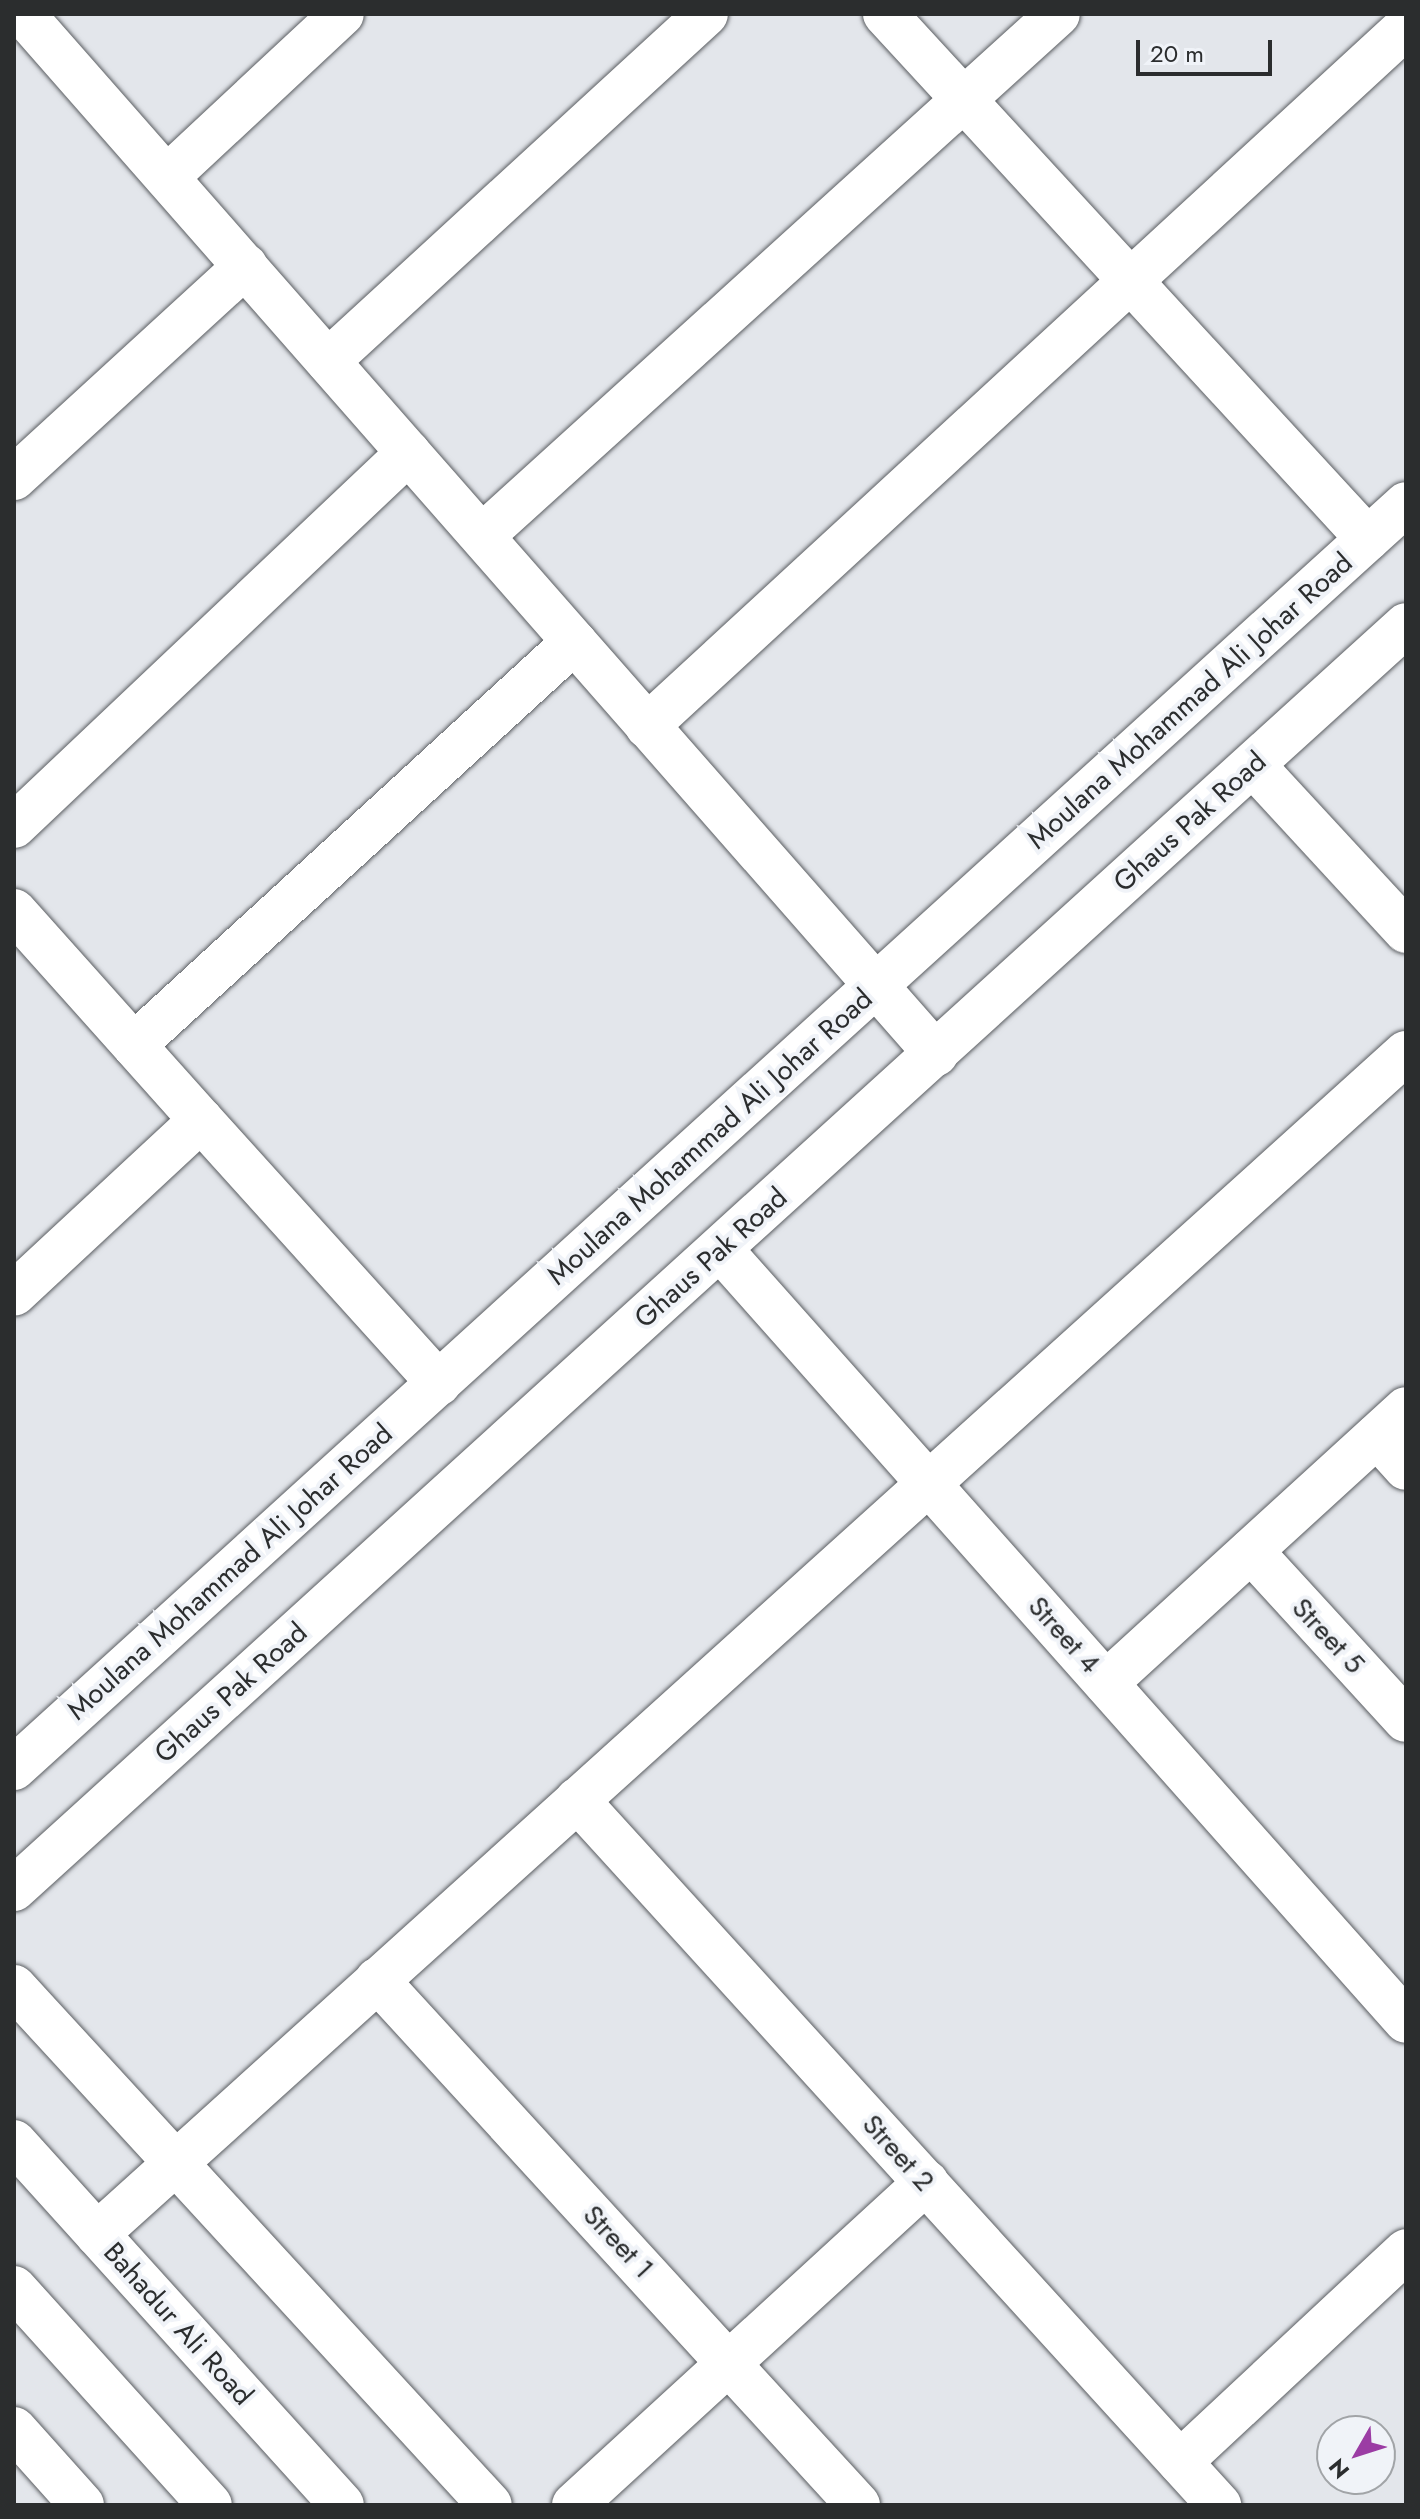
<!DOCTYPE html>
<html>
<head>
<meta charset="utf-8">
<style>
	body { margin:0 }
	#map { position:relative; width:1420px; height:2519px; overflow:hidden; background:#e3e6eb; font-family:Jost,sans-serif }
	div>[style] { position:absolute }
	.roads { filter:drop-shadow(0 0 2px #5a5d61) drop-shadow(0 0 2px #5a5d61) }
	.minor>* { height:44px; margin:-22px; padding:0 22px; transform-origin:22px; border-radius:22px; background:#fff }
	.major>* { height:44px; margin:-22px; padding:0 22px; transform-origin:22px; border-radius:22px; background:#fff }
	span { translate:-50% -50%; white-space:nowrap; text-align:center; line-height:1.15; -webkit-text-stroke:8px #f0f3f8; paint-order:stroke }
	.street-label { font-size:28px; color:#2b2d2e }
	.frame { position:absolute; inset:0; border:16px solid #2b2d2e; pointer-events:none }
	.north { position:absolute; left:1316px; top:2415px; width:80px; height:80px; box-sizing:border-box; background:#f0f3f8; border:2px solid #a1a4a7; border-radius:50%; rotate:231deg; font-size:22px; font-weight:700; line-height:32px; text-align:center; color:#2b2d2e }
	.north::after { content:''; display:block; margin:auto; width:28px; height:36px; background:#9b3ca4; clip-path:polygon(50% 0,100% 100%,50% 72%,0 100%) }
	.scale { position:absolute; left:1136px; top:40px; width:136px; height:36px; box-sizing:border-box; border:4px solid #2b2d2e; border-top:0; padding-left:10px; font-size:24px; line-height:28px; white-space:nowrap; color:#2b2d2e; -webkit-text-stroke:6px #f0f3f8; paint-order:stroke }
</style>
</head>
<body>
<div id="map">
	<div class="roads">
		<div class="minor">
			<i style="left:23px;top:14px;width:1384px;rotate:48.72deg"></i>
			<i style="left:885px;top:14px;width:713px;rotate:47.39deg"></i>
			<i style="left:167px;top:177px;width:239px;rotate:-43deg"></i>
			<i style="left:328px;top:361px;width:513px;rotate:-42.55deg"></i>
			<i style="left:14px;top:478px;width:314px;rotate:-42.5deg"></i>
			<i style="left:482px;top:536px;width:777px;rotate:-42.18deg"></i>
			<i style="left:647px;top:726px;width:1032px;rotate:-42.64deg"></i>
			<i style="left:1253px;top:765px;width:226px;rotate:47.3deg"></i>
			<i style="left:14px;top:826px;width:543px;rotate:-43.43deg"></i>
			<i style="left:14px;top:911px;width:280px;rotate:48.2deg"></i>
			<i style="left:201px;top:1120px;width:255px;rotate:137.1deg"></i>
			<i style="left:134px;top:1045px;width:597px;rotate:-42.49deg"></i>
			<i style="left:201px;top:1120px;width:355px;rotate:47.9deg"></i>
			<i style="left:721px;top:1250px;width:1031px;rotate:48.38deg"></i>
			<i style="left:1377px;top:1436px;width:43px;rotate:47.8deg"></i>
			<i style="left:1251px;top:1551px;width:229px;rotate:47.5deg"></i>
			<i style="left:1106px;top:1683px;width:406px;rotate:-42.4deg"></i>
			<i style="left:577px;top:1800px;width:954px;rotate:47.68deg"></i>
			<i style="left:377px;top:1980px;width:712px;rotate:47.5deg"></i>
			<i style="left:14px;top:1987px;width:703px;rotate:47.42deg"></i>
			<i style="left:97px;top:2234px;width:1763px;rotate:-42.06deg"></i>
			<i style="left:14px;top:2429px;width:102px;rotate:48.2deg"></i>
			<i style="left:1180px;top:2462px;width:309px;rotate:-43deg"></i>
			<i style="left:574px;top:2505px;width:478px;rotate:-42.5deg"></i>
		</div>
		<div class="major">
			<i style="left:14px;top:1768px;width:1880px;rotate:-42.24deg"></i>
			<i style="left:14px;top:1889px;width:1880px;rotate:-42.24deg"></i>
			<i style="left:14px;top:2142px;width:489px;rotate:47.9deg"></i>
			<i style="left:14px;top:2288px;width:292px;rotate:47.9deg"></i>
		</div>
	</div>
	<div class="street-label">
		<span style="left:1190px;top:701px;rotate:-42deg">Moulana Mohammad Ali Johar Road</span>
		<span style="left:1190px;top:822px;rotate:-42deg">Ghaus Pak Road</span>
		<span style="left:710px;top:1137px;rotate:-42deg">Moulana Mohammad Ali Johar Road</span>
		<span style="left:711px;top:1258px;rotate:-42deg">Ghaus Pak Road</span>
		<span style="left:230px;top:1572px;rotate:-42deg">Moulana Mohammad Ali Johar Road</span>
		<span style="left:1064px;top:1635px;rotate:48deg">Street 4</span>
		<span style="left:1328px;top:1636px;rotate:47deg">Street 5</span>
		<span style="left:231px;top:1693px;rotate:-42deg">Ghaus Pak Road</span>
		<span style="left:898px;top:2153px;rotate:48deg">Street 2</span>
		<span style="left:618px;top:2242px;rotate:47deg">Street 1</span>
		<span style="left:178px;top:2324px;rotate:48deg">Bahadur Ali Road</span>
	</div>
	<div class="frame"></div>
	<div class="north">N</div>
	<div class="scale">20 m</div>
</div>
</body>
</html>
